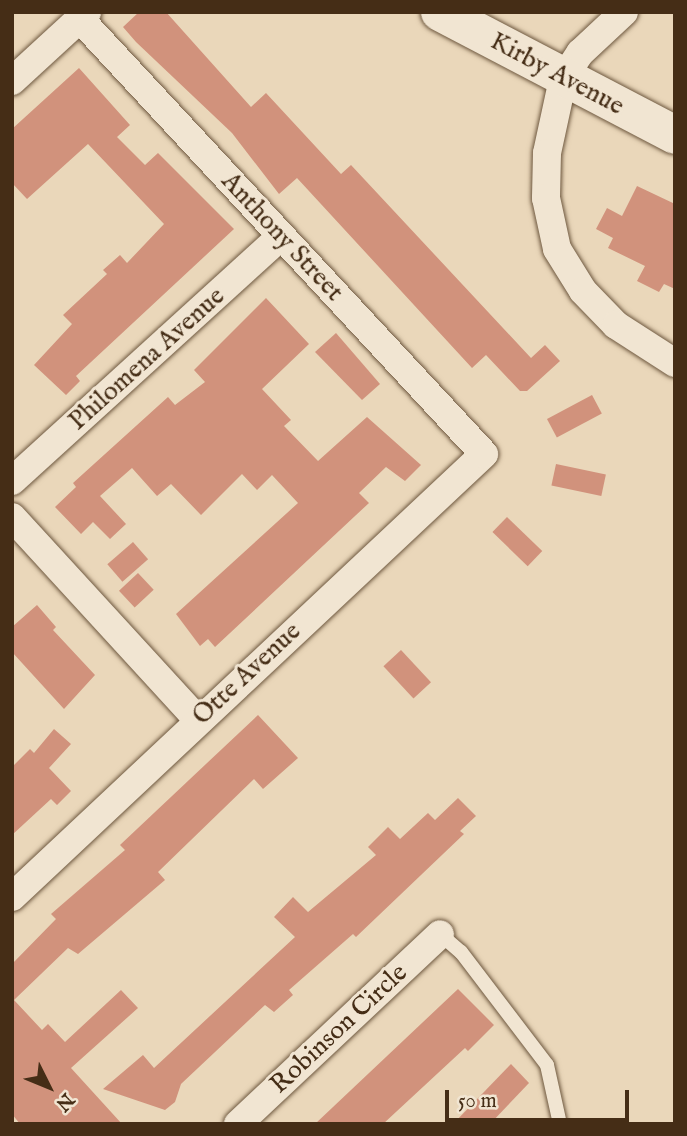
<!DOCTYPE html>
<html>
<head>
<meta charset="utf-8">
<style>
	body { margin:0 }
	#map { position:relative; width:687px; height:1136px; overflow:hidden; background:#ead7ba; font-family:"IM FELL English",serif }
	div>[style] { position:absolute }
	.building>* { inset:0; background:#d1927c; transform-origin:0 0 }
	.roads { filter:drop-shadow(0 0 2px #6e583f) drop-shadow(0 0 2px #6e583f) }
	.lane>* { height:14px; margin:-7px; padding:0 7px; transform-origin:7px; border-radius:7px; background:#f1e5d2 }
	.street>* { height:28px; margin:-14px; padding:0 14px; transform-origin:14px; border-radius:14px; background:#f1e5d2 }
	.secondary>* { height:38px; margin:-19px; padding:0 19px; transform-origin:19px; border-radius:19px; background:#f1e5d2 }
	span { translate:-50% -50%; white-space:nowrap; text-align:center; line-height:1.15; -webkit-text-stroke:6px #f1e5d2; paint-order:stroke }
	.street-label { font-size:26px; color:#452d16 }
	.frame { position:absolute; inset:0; border:14px solid #452d16; pointer-events:none }
	.north { position:absolute; left:14px; top:1052px; width:70px; height:70px; -webkit-text-stroke:5px #f1e5d2; paint-order:stroke; rotate:133deg; font-size:19px; font-weight:700; line-height:28px; text-align:center; color:#452d16 }
	.north::after { content:''; display:block; margin:auto; width:24px; height:32px; background:#452d16; clip-path:polygon(50% 0,100% 100%,50% 72%,0 100%) }
	.scale { position:absolute; left:445px; top:1090px; width:184px; height:32px; box-sizing:border-box; border:4px solid #452d16; border-top:0; padding-left:9px; font-size:21px; line-height:24px; white-space:nowrap; color:#452d16; -webkit-text-stroke:5px #f1e5d2; paint-order:stroke }
</style>
</head>
<body>
<div id="map">
	<div class="building">
		<i style="clip-path:polygon(139px 12px,166px 12px,251px 107px,266px 93px,341px 174px,351px 165px,531px 358px,545px 345px,560px 361px,527px 391px,520px 391px,486px 355px,472px 368px,297px 178px,279px 194px,232px 133px,136px 42px,123px 27px)"></i>
		<i style="clip-path:polygon(79px 68px,130px 125px,117px 137px,145px 165px,158px 153px,234px 229px,76px 376px,80px 381px,66px 395px,34px 365px,72px 324px,63px 315px,107px 274px,103px 270px,120px 255px,127px 263px,164px 224px,88px 144px,27px 199px,12px 183px,12px 129px)"></i>
		<i style="clip-path:polygon(637px 186px,675px 204px,675px 289px,664px 284px,659px 292px,637px 281px,645px 266px,608px 248px,613px 238px,596px 229px,607px 208px,622px 216px)"></i>
		<i style="clip-path:polygon(266px 298px,309px 344px,262px 389px,291px 420px,284px 426px,318px 461px,367px 417px,421px 465px,405px 481px,386px 467px,359px 493px,369px 503px,355px 516px,215px 647px,208px 639px,200px 646px,176px 614px,298px 503px,272px 475px,257px 490px,242px 474px,201px 515px,171px 484px,157px 496px,132px 468px,100px 496px,126px 524px,110px 539px,93px 522px,81px 534px,55px 507px,76px 487px,73px 483px,168px 397px,175px 405px,205px 382px,194px 370px)"></i>
		<i style="clip-path:polygon(336px 333px,380px 384px,362px 400px,315px 352px)"></i>
		<i style="left:592px;top:395px;width:21px;height:51px;rotate:62deg"></i>
		<i style="left:556px;top:464px;width:51px;height:22px;rotate:12deg"></i>
		<i style="left:507px;top:517px;width:49px;height:21px;rotate:44deg"></i>
		<i style="left:133px;top:542px;width:23px;height:34px;rotate:49deg"></i>
		<i style="left:138px;top:573px;width:23px;height:26px;rotate:47deg"></i>
		<i style="clip-path:polygon(37px 605px,56px 627px,53px 630px,95px 675px,64px 709px,12px 652px,12px 627px)"></i>
		<i style="left:401px;top:650px;width:44px;height:24px;rotate:47deg"></i>
		<i style="clip-path:polygon(258px 715px,298px 758px,263px 789px,254px 779px,158px 872px,165px 880px,78px 954px,68px 948px,14px 1000px,42px 1030px,48px 1024px,65px 1042px,121px 990px,138px 1008px,71px 1068px,122px 1124px,20px 1124px,12px 1114px,12px 964px,56px 919px,51px 914px,125px 850px,120px 845px)"></i>
		<i style="clip-path:polygon(54px 729px,71px 744px,49px 768px,71px 791px,57px 805px,51px 799px,12px 835px,12px 767px,30px 749px,34px 753px)"></i>
		<i style="clip-path:polygon(458px 798px,476px 816px,460px 831px,464px 834px,356px 937px,353px 934px,289px 990px,293px 995px,274px 1012px,265px 1005px,181px 1084px,175px 1102px,165px 1110px,103px 1089px,143px 1055px,154px 1068px,295px 937px,274px 917px,293px 897px,308px 912px,376px 855px,368px 847px,388px 827px,400px 839px,428px 813px,435px 820px)"></i>
		<i style="clip-path:polygon(458px 989px,494px 1025px,468px 1051px,465px 1048px,383px 1124px,315px 1124px)"></i>
		<i style="clip-path:polygon(511px 1064px,529px 1083px,490px 1124px,453px 1124px)"></i>
	</div>
	<div class="roads">
		<div class="lane">
			<i style="left:440px;top:934px;width:28px;rotate:41deg"></i>
			<i style="left:461px;top:952px;width:142px;rotate:52.7deg"></i>
			<i style="left:547px;top:1065px;width:60px;rotate:77.6deg"></i>
		</div>
		<div class="street">
			<i style="left:624px;top:12px;width:60px;rotate:137deg"></i>
			<i style="left:580px;top:53px;width:31px;rotate:123deg"></i>
			<i style="left:563px;top:79px;width:76px;rotate:102.2deg"></i>
			<i style="left:547px;top:153px;width:45px;rotate:91.3deg"></i>
			<i style="left:546px;top:198px;width:52px;rotate:77.8deg"></i>
			<i style="left:557px;top:249px;width:49px;rotate:58.2deg"></i>
			<i style="left:583px;top:291px;width:47px;rotate:45.9deg"></i>
			<i style="left:616px;top:325px;width:70px;rotate:32.8deg"></i>
			<i style="left:12px;top:81px;width:102px;rotate:-42.6deg"></i>
			<i style="left:12px;top:481px;width:364px;rotate:-42.3deg"></i>
			<i style="left:12px;top:517px;width:274px;rotate:47.5deg"></i>
			<i style="left:12px;top:897px;width:647px;rotate:-43.18deg"></i>
			<i style="left:484px;top:454px;width:594px;rotate:-132.88deg"></i>
			<i style="left:238px;top:1124px;width:277px;rotate:-43.2deg"></i>
		</div>
		<div class="secondary">
			<i style="left:440px;top:12px;width:265px;rotate:27.6deg"></i>
		</div>
	</div>
	<div class="street-label">
		<span style="left:557px;top:74px;rotate:28deg">Kirby Avenue</span>
		<span style="left:282px;top:237px;rotate:47deg">Anthony Street</span>
		<span style="left:147px;top:359px;rotate:-42deg">Philomena Avenue</span>
		<span style="left:247px;top:674px;rotate:-43deg">Otte Avenue</span>
		<span style="left:339px;top:1029px;rotate:-43deg">Robinson Circle</span>
	</div>
	<div class="frame"></div>
	<div class="north">N</div>
	<div class="scale">50 m</div>
</div>
</body>
</html>
